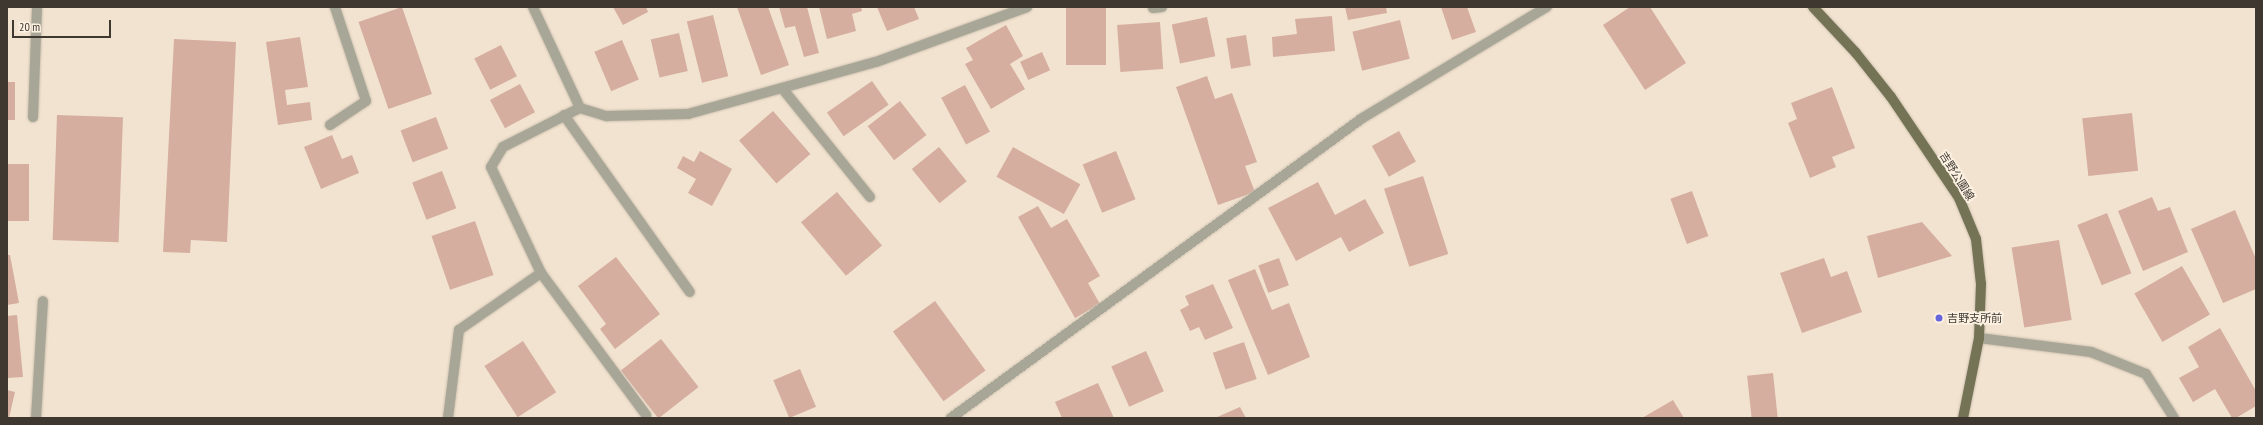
<!DOCTYPE html>
<html>
<head>
<meta charset="utf-8">
<style>
	body { margin:0 }
	#map { position:relative; width:2263px; height:425px; overflow:hidden; background:#f2e3d0; font-family:"PT Sans Narrow","Noto Sans JP",sans-serif }
	div>[style] { position:absolute }
	.building>* { inset:0; background:#d5ae9f; transform-origin:0 0 }
	.roads { filter:drop-shadow(0 0 1px #cec1b0) drop-shadow(0 0 1px #cec1b0) }
	.minor>* { height:10px; margin:-5px; padding:0 5px; transform-origin:5px; border-radius:5px; background:#a8a797 }
	.major>* { height:10px; margin:-5px; padding:0 5px; transform-origin:5px; border-radius:5px; background:#757355 }
	.dots>* { width:11px; height:11px; translate:-50% -50%; box-sizing:border-box; border:2px solid #fdf1e2; border-radius:50% }
	span { translate:-50% -50%; white-space:nowrap; text-align:center; line-height:1.15; -webkit-text-stroke:3.5px #fdf1e2; paint-order:stroke }
	.street-label { font-size:11px; color:#3e3831 }
	.poi-label { font-size:11px; color:#3e3831 }
	.left { translate:0 -50%; text-align:left }
	.frame { position:absolute; inset:0; border:8px solid #3e3831; pointer-events:none }
	.scale { position:absolute; left:12px; top:20px; width:99px; height:18px; box-sizing:border-box; border:2px solid #3e3831; border-top:0; padding-left:5px; font-size:12px; line-height:14px; white-space:nowrap; color:#3e3831; -webkit-text-stroke:3px #fdf1e2; paint-order:stroke }
</style>
</head>
<body>
<div id="map">
	<div class="building">
		<i style="left:402px;top:7px;width:92px;height:46px;rotate:71deg"></i>
		<i style="clip-path:polygon(613px 7px,646px 7px,648px 12px,623px 25px)"></i>
		<i style="clip-path:polygon(737px 7px,768px 7px,789px 65px,761px 75px)"></i>
		<i style="clip-path:polygon(779px 7px,807px 7px,819px 53px,804px 57px,795px 26px,785px 28px)"></i>
		<i style="clip-path:polygon(819px 7px,861px 7px,862px 11px,852px 14px,856px 31px,827px 39px)"></i>
		<i style="clip-path:polygon(877px 7px,914px 7px,919px 19px,887px 31px)"></i>
		<i style="left:1066px;top:7px;width:40px;height:58px"></i>
		<i style="clip-path:polygon(1345px 7px,1386px 7px,1387px 13px,1348px 20px)"></i>
		<i style="clip-path:polygon(1441px 7px,1467px 7px,1476px 32px,1452px 40px)"></i>
		<i style="clip-path:polygon(1630px 7px,1650px 7px,1686px 63px,1645px 90px,1603px 25px)"></i>
		<i style="left:713px;top:15px;width:63px;height:27px;rotate:76deg"></i>
		<i style="clip-path:polygon(1332px 16px,1335px 51px,1273px 57px,1272px 37px,1297px 34px,1295px 19px)"></i>
		<i style="left:1207px;top:17px;width:40px;height:36px;rotate:78deg"></i>
		<i style="left:1400px;top:20px;width:40px;height:49px;rotate:76deg"></i>
		<i style="left:1160px;top:22px;width:47px;height:43px;rotate:86deg"></i>
		<i style="clip-path:polygon(1006px 25px,1023px 56px,1010px 64px,1025px 89px,991px 109px,965px 64px,973px 60px,966px 48px)"></i>
		<i style="left:679px;top:33px;width:39px;height:29px;rotate:77deg"></i>
		<i style="left:1246px;top:35px;width:31px;height:20px;rotate:81deg"></i>
		<i style="clip-path:polygon(300px 37px,308px 87px,285px 90px,287px 105px,310px 102px,312px 120px,278px 125px,266px 42px)"></i>
		<i style="clip-path:polygon(174px 39px,236px 42px,227px 242px,191px 240px,190px 253px,163px 252px)"></i>
		<i style="left:622px;top:40px;width:43px;height:30px;rotate:67deg"></i>
		<i style="left:501px;top:45px;width:35px;height:30px;rotate:63deg"></i>
		<i style="left:1042px;top:52px;width:20px;height:24px;rotate:66deg"></i>
		<i style="clip-path:polygon(1207px 76px,1215px 99px,1232px 93px,1257px 162px,1245px 166px,1255px 192px,1218px 205px,1176px 87px)"></i>
		<i style="left:872px;top:81px;width:29px;height:55px;rotate:55deg"></i>
		<i style="left:7px;top:82px;width:8px;height:38px"></i>
		<i style="left:520px;top:84px;width:32px;height:34px;rotate:62deg"></i>
		<i style="left:965px;top:85px;width:53px;height:27px;rotate:62deg"></i>
		<i style="clip-path:polygon(1832px 87px,1855px 148px,1832px 157px,1836px 167px,1810px 178px,1788px 123px,1797px 119px,1791px 103px)"></i>
		<i style="left:900px;top:101px;width:43px;height:41px;rotate:52deg"></i>
		<i style="left:773px;top:111px;width:57px;height:45px;rotate:49deg"></i>
		<i style="left:2132px;top:113px;width:58px;height:50px;rotate:84deg"></i>
		<i style="left:57px;top:115px;width:66px;height:125px;rotate:2deg"></i>
		<i style="left:436px;top:117px;width:34px;height:38px;rotate:69deg"></i>
		<i style="left:1399px;top:131px;width:35px;height:31px;rotate:61deg"></i>
		<i style="clip-path:polygon(332px 135px,342px 159px,352px 155px,359px 173px,321px 189px,304px 147px)"></i>
		<i style="left:939px;top:147px;width:44px;height:35px;rotate:51deg"></i>
		<i style="left:1013px;top:147px;width:77px;height:34px;rotate:29deg"></i>
		<i style="clip-path:polygon(700px 151px,732px 169px,712px 206px,688px 193px,696px 179px,677px 168px,683px 156px,694px 162px)"></i>
		<i style="left:1116px;top:151px;width:52px;height:36px;rotate:68deg"></i>
		<i style="left:7px;top:164px;width:22px;height:57px"></i>
		<i style="left:442px;top:171px;width:40px;height:32px;rotate:69deg"></i>
		<i style="left:1423px;top:176px;width:82px;height:41px;rotate:72deg"></i>
		<i style="clip-path:polygon(1318px 182px,1335px 215px,1365px 199px,1384px 233px,1349px 252px,1341px 237px,1296px 261px,1268px 208px)"></i>
		<i style="left:1692px;top:191px;width:48px;height:23px;rotate:70deg"></i>
		<i style="left:837px;top:192px;width:70px;height:47px;rotate:50deg"></i>
		<i style="clip-path:polygon(2152px 197px,2158px 211px,2170px 207px,2188px 252px,2143px 271px,2118px 211px)"></i>
		<i style="clip-path:polygon(1038px 206px,1051px 228px,1067px 219px,1100px 276px,1088px 283px,1100px 304px,1075px 318px,1018px 217px)"></i>
		<i style="clip-path:polygon(2235px 210px,2256px 259px,2256px 289px,2223px 303px,2191px 229px)"></i>
		<i style="left:2107px;top:213px;width:65px;height:32px;rotate:68deg"></i>
		<i style="left:475px;top:221px;width:57px;height:46px;rotate:71deg"></i>
		<i style="clip-path:polygon(1922px 222px,1952px 256px,1878px 278px,1867px 236px)"></i>
		<i style="left:2059px;top:240px;width:81px;height:48px;rotate:81deg"></i>
		<i style="clip-path:polygon(7px 255px,10px 255px,19px 303px,7px 305px)"></i>
		<i style="clip-path:polygon(616px 257px,660px 314px,615px 349px,600px 329px,606px 324px,578px 286px)"></i>
		<i style="left:1279px;top:258px;width:29px;height:22px;rotate:70deg"></i>
		<i style="clip-path:polygon(1824px 258px,1831px 277px,1847px 271px,1862px 312px,1802px 333px,1780px 273px)"></i>
		<i style="left:2182px;top:266px;width:56px;height:55px;rotate:60deg"></i>
		<i style="clip-path:polygon(1255px 269px,1272px 310px,1289px 303px,1310px 357px,1268px 375px,1228px 280px)"></i>
		<i style="clip-path:polygon(1213px 284px,1233px 328px,1205px 340px,1199px 327px,1190px 331px,1180px 310px,1189px 305px,1185px 296px)"></i>
		<i style="left:935px;top:301px;width:86px;height:52px;rotate:54deg"></i>
		<i style="clip-path:polygon(17px 315px,23px 377px,7px 378px,7px 316px)"></i>
		<i style="clip-path:polygon(2220px 328px,2256px 391px,2256px 406px,2236px 418px,2232px 418px,2215px 389px,2193px 402px,2179px 378px,2199px 367px,2188px 347px)"></i>
		<i style="left:661px;top:339px;width:61px;height:51px;rotate:52deg"></i>
		<i style="left:523px;top:341px;width:61px;height:46px;rotate:57deg"></i>
		<i style="left:1244px;top:342px;width:39px;height:33px;rotate:71deg"></i>
		<i style="left:1146px;top:351px;width:44px;height:38px;rotate:66deg"></i>
		<i style="left:800px;top:369px;width:41px;height:29px;rotate:67deg"></i>
		<i style="left:1773px;top:373px;width:45px;height:26px;rotate:84deg"></i>
		<i style="clip-path:polygon(1098px 383px,1114px 418px,1062px 418px,1055px 402px)"></i>
		<i style="clip-path:polygon(7px 390px,15px 392px,9px 418px,7px 418px)"></i>
		<i style="clip-path:polygon(1673px 400px,1684px 418px,1642px 418px)"></i>
		<i style="clip-path:polygon(1240px 407px,1246px 418px,1215px 418px)"></i>
	</div>
	<div class="roads">
		<div class="minor">
			<i style="left:533px;top:7px;width:111px;rotate:65deg"></i>
			<i style="left:580px;top:108px;width:28px;rotate:17deg"></i>
			<i style="left:607px;top:116px;width:81px;rotate:-1.4deg"></i>
			<i style="left:688px;top:114px;width:195px;rotate:-15.5deg"></i>
			<i style="left:876px;top:62px;width:161px;rotate:-20deg"></i>
			<i style="left:1153px;top:8px;width:9px;rotate:-6deg"></i>
			<i style="left:782px;top:88px;width:140px;rotate:51.1deg"></i>
			<i style="left:564px;top:115px;width:217px;rotate:54.6deg"></i>
			<i style="left:33px;top:117px;width:110px;rotate:-87.9deg"></i>
			<i style="left:330px;top:125px;width:43px;rotate:-33.7deg"></i>
			<i style="left:366px;top:101px;width:99px;rotate:-108.3deg"></i>
			<i style="left:541px;top:273px;width:177px;rotate:53.5deg"></i>
			<i style="left:1979px;top:338px;width:113px;rotate:7.1deg"></i>
			<i style="left:2091px;top:352px;width:59px;rotate:21.8deg"></i>
			<i style="left:2146px;top:374px;width:52px;rotate:57.5deg"></i>
			<i style="left:36px;top:418px;width:117px;rotate:-86.6deg"></i>
			<i style="left:448px;top:418px;width:89px;rotate:-82.9deg"></i>
			<i style="left:459px;top:330px;width:100px;rotate:-34.8deg"></i>
			<i style="left:541px;top:273px;width:117px;rotate:-115.3deg"></i>
			<i style="left:491px;top:167px;width:23px;rotate:-59deg"></i>
			<i style="left:503px;top:147px;width:86px;rotate:-26.9deg"></i>
			<i style="left:951px;top:418px;width:507px;rotate:-36.1deg"></i>
			<i style="left:1361px;top:119px;width:217px;rotate:-31.1deg"></i>
		</div>
		<div class="major">
			<i style="left:1813px;top:7px;width:63px;rotate:46.9deg"></i>
			<i style="left:1856px;top:53px;width:56px;rotate:51.5deg"></i>
			<i style="left:1891px;top:97px;width:122px;rotate:56deg"></i>
			<i style="left:1959px;top:198px;width:44px;rotate:67.5deg"></i>
			<i style="left:1976px;top:239px;width:45px;rotate:83.7deg"></i>
			<i style="left:1981px;top:284px;width:54px;rotate:92.1deg"></i>
			<i style="left:1979px;top:338px;width:82px;rotate:101.3deg"></i>
		</div>
	</div>
	<div class="dots">
		<i style="left:1939px;top:318px;background:#6565de"></i>
	</div>
	<div class="street-label">
		<span style="left:1957px;top:176px;rotate:58deg">吉野公園線</span>
	</div>
	<div class="poi-label">
		<span class="left" style="left:1947px;top:318px">吉野支所前</span>
	</div>
	<div class="frame"></div>
	<div class="scale">20 m</div>
</div>
</body>
</html>
